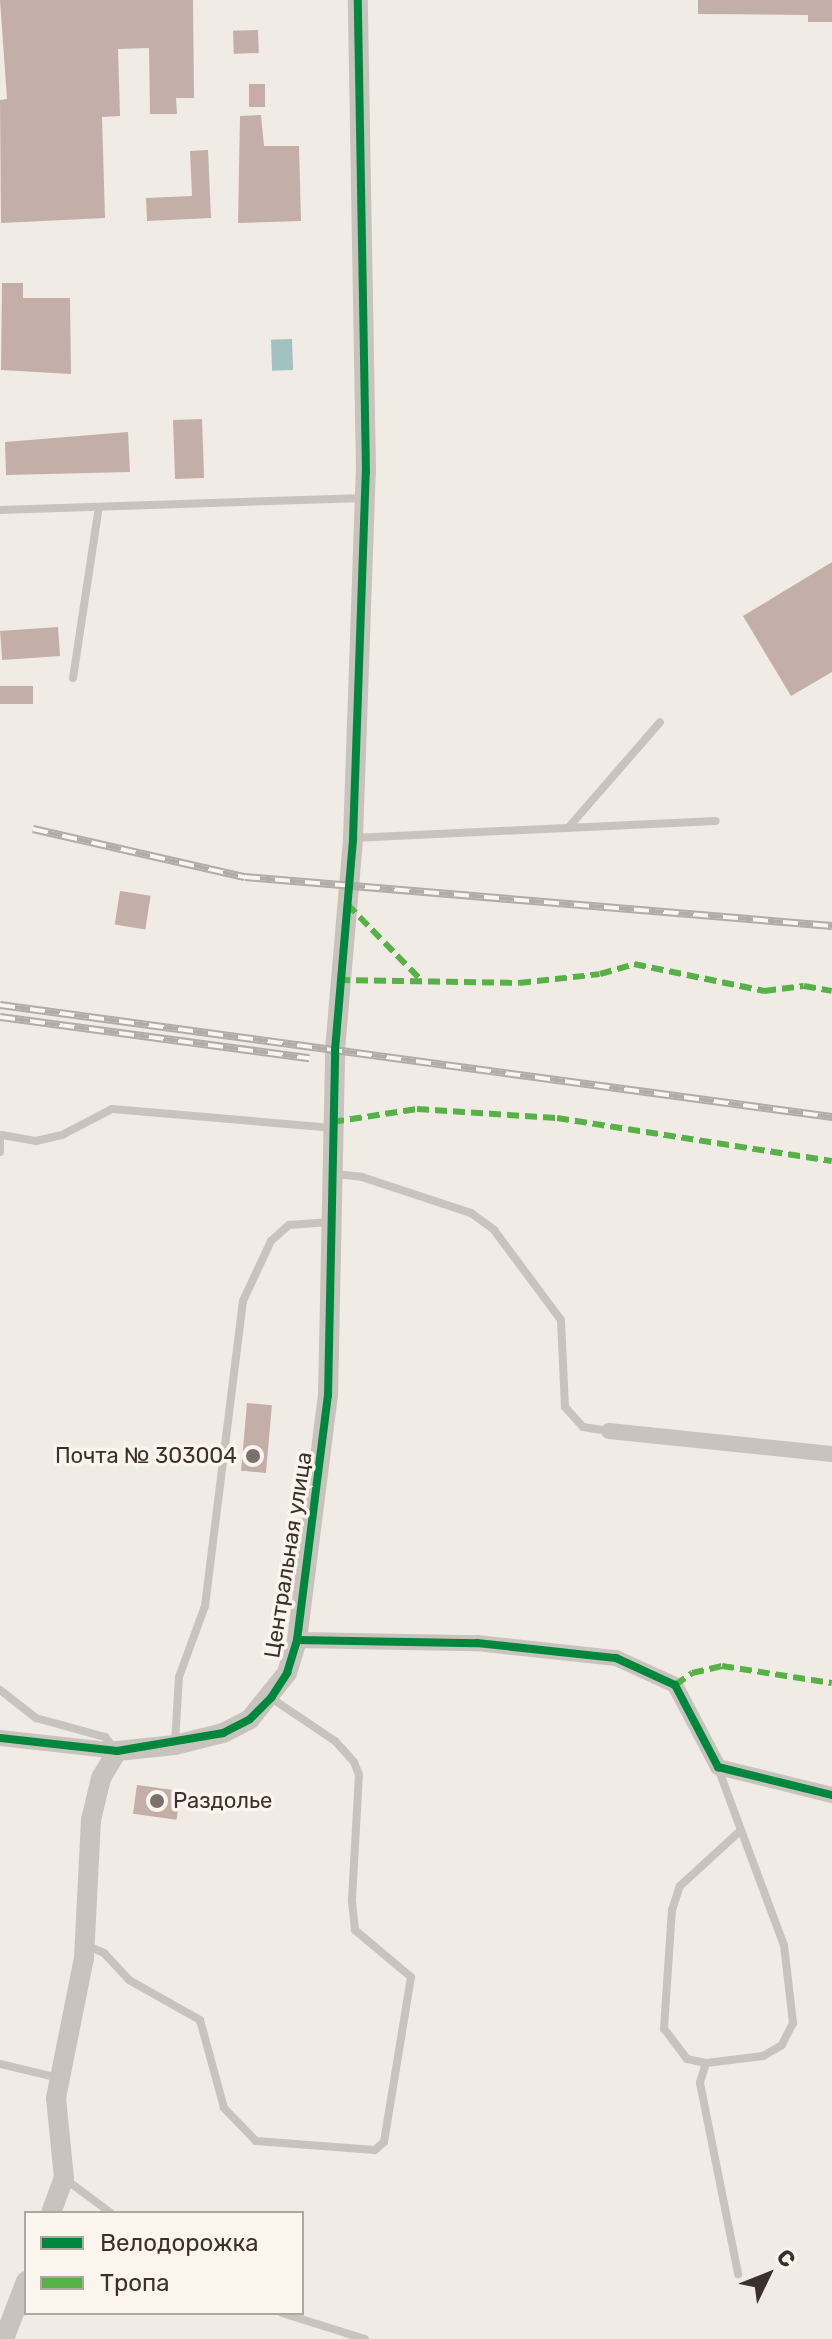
<!DOCTYPE html>
<html>
<head>
<meta charset="utf-8">
<style>
	body { margin:0 }
	#map { position:relative; width:832px; height:2339px; overflow:hidden; background:#f0ebe5; font-family:Rubik,sans-serif }
	div>[style] { position:absolute }
	.water>* { inset:0; background:#a1c2c1; transform-origin:0 0 }
	.building>* { inset:0; background:#c3afa7; transform-origin:0 0 }
	.service>* { height:8px; margin:-4px; padding:0 4px; transform-origin:4px; border-radius:4px; background:#c9c3be }
	.minor>* { height:16px; margin:-8px; padding:0 8px; transform-origin:8px; border-radius:8px; background:#c9c3be }
	.tertiary>* { height:20px; margin:-10px; padding:0 10px; transform-origin:10px; border-radius:10px; background:#c9c3be }
	.rail>* { height:8px; margin-top:-4px; transform-origin:0; background:repeating-linear-gradient(90deg,#fbf5ee 0 15px,#b1aca8 0 30px); box-sizing:border-box; border-block:2px solid #b1aca8 }
	.quiet>* { height:6px; margin-top:-3px; transform-origin:0; background:repeating-linear-gradient(90deg,#57b246 0 12px,transparent 0 18px) }
	.cycleway>* { height:8px; margin:-4px; padding:0 4px; transform-origin:4px; border-radius:4px; background:#00873e }
	.dots>* { width:22px; height:22px; translate:-50% -50%; box-sizing:border-box; border:4px solid #fbf5ee; border-radius:50% }
	span { translate:-50% -50%; white-space:nowrap; text-align:center; line-height:1.15; -webkit-text-stroke:7px #fbf5ee; paint-order:stroke }
	.poi-label { font-size:22px; color:#3b302b }
	.right { translate:-100% -50%; text-align:right }
	.left { translate:0 -50%; text-align:left }
	.street-label { font-size:22px; color:#3b302b }
	.legend { position:absolute; left:24px; top:2211px; width:280px; height:104px; box-sizing:border-box; background:#fbf5ee; border:2px solid #aea6a0; margin:0; padding:10px 14px; list-style:none; font-size:24px; color:#3b302b }
	.legend li { display:flex; align-items:center; gap:16px; height:40px }
	.legend b { width:40px; border:2px solid #aea6a0 }
	.north { position:absolute; left:728px; top:2235px; width:80px; height:80px; -webkit-text-stroke:6px #fbf5ee; paint-order:stroke; rotate:47deg; font-size:22px; font-weight:700; line-height:32px; text-align:center; color:#3b302b }
	.north::after { content:''; display:block; margin:auto; width:28px; height:36px; background:#3b302b; clip-path:polygon(50% 0,100% 100%,50% 72%,0 100%) }
</style>
</head>
<body>
<div id="map">
	<div class="water">
		<i style="left:292px;top:339px;width:31px;height:21px;rotate:88deg"></i>
	</div>
	<div class="building">
		<i style="clip-path:polygon(0 0,193px 0,194px 98px,176px 98px,177px 114px,150px 114px,149px 48px,118px 49px,120px 116px,102px 117px,105px 218px,1px 223px,0 100px,7px 99px)"></i>
		<i style="clip-path:polygon(698px 0,832px 0,832px 22px,808px 22px,808px 15px,698px 14px)"></i>
		<i style="left:258px;top:30px;width:23px;height:25px;rotate:88deg"></i>
		<i style="left:249px;top:84px;width:16px;height:23px"></i>
		<i style="clip-path:polygon(261px 115px,264px 146px,299px 146px,301px 221px,238px 223px,240px 116px)"></i>
		<i style="clip-path:polygon(208px 150px,211px 218px,147px 221px,146px 198px,192px 196px,190px 151px)"></i>
		<i style="clip-path:polygon(2px 283px,23px 283px,23px 298px,70px 298px,71px 374px,1px 370px)"></i>
		<i style="left:202px;top:419px;width:59px;height:29px;rotate:88deg"></i>
		<i style="clip-path:polygon(128px 432px,130px 472px,6px 475px,5px 442px)"></i>
		<i style="clip-path:polygon(832px 562px,832px 672px,791px 696px,743px 616px)"></i>
		<i style="left:58px;top:627px;width:29px;height:58px;rotate:86deg"></i>
		<i style="left:0;top:686px;width:33px;height:18px"></i>
		<i style="left:120px;top:891px;width:31px;height:34px;rotate:9deg"></i>
		<i style="left:247px;top:1403px;width:25px;height:68px;rotate:5deg"></i>
		<i style="left:137px;top:1785px;width:44px;height:29px;rotate:8deg"></i>
	</div>
	<div class="service">
		<i style="left:0;top:510px;width:364px;rotate:-1.9deg"></i>
		<i style="left:73px;top:678px;width:173px;rotate:-81.4deg"></i>
		<i style="left:568px;top:828px;width:140px;rotate:-49deg"></i>
		<i style="left:353px;top:838px;width:363px;rotate:-2.7deg"></i>
		<i style="left:0;top:1135px;width:17px;rotate:90deg"></i>
		<i style="left:2px;top:1135px;width:35px;rotate:10deg"></i>
		<i style="left:36px;top:1141px;width:27px;rotate:-13deg"></i>
		<i style="left:62px;top:1135px;width:56px;rotate:-27.5deg"></i>
		<i style="left:112px;top:1109px;width:221px;rotate:4.9deg"></i>
		<i style="left:335px;top:1174px;width:27px;rotate:6deg"></i>
		<i style="left:362px;top:1177px;width:115px;rotate:18.3deg"></i>
		<i style="left:471px;top:1213px;width:29px;rotate:36deg"></i>
		<i style="left:494px;top:1230px;width:112px;rotate:53.3deg"></i>
		<i style="left:561px;top:1320px;width:87px;rotate:87.4deg"></i>
		<i style="left:565px;top:1407px;width:27px;rotate:48deg"></i>
		<i style="left:583px;top:1427px;width:26px;rotate:9deg"></i>
		<i style="left:0;top:1690px;width:46px;rotate:37.9deg"></i>
		<i style="left:36px;top:1718px;width:72px;rotate:15.4deg"></i>
		<i style="left:105px;top:1737px;width:17px;rotate:50deg"></i>
		<i style="left:175px;top:1744px;width:67px;rotate:-86.6deg"></i>
		<i style="left:179px;top:1677px;width:76px;rotate:-69.9deg"></i>
		<i style="left:205px;top:1606px;width:307px;rotate:-82.9deg"></i>
		<i style="left:243px;top:1301px;width:66px;rotate:-65deg"></i>
		<i style="left:271px;top:1241px;width:24px;rotate:-42deg"></i>
		<i style="left:289px;top:1225px;width:41px;rotate:-4.2deg"></i>
		<i style="left:718px;top:1768px;width:189px;rotate:69.6deg"></i>
		<i style="left:784px;top:1945px;width:79px;rotate:83.4deg"></i>
		<i style="left:793px;top:2023px;width:25px;rotate:117deg"></i>
		<i style="left:782px;top:2045px;width:22px;rotate:150deg"></i>
		<i style="left:763px;top:2056px;width:57px;rotate:173deg"></i>
		<i style="left:706px;top:2063px;width:21px;rotate:107deg"></i>
		<i style="left:700px;top:2083px;width:195px;rotate:78.7deg"></i>
		<i style="left:86px;top:1945px;width:20px;rotate:24deg"></i>
		<i style="left:104px;top:1953px;width:37px;rotate:47deg"></i>
		<i style="left:129px;top:1980px;width:81px;rotate:29.4deg"></i>
		<i style="left:200px;top:2020px;width:91px;rotate:74.7deg"></i>
		<i style="left:224px;top:2108px;width:46px;rotate:45.9deg"></i>
		<i style="left:256px;top:2141px;width:119px;rotate:4.3deg"></i>
		<i style="left:375px;top:2150px;width:12px;rotate:-42deg"></i>
		<i style="left:384px;top:2142px;width:167px;rotate:-80.7deg"></i>
		<i style="left:411px;top:1977px;width:73px;rotate:-140deg"></i>
		<i style="left:355px;top:1930px;width:31px;rotate:-96deg"></i>
		<i style="left:352px;top:1899px;width:124px;rotate:-86.8deg"></i>
		<i style="left:359px;top:1775px;width:14px;rotate:-111deg"></i>
		<i style="left:354px;top:1762px;width:28px;rotate:-132deg"></i>
		<i style="left:335px;top:1741px;width:77px;rotate:-146.1deg"></i>
		<i style="left:706px;top:2063px;width:19px;rotate:-168deg"></i>
		<i style="left:687px;top:2059px;width:38px;rotate:-127deg"></i>
		<i style="left:664px;top:2029px;width:119px;rotate:-86.2deg"></i>
		<i style="left:672px;top:1910px;width:25px;rotate:-72deg"></i>
		<i style="left:680px;top:1886px;width:81px;rotate:-42.5deg"></i>
		<i style="left:0;top:2064px;width:61px;rotate:13.3deg"></i>
		<i style="left:65px;top:2179px;width:57px;rotate:36.5deg"></i>
		<i style="left:282px;top:2313px;width:87px;rotate:17.4deg"></i>
	</div>
	<div class="minor">
		<i style="left:609px;top:1431px;width:224px;rotate:5.9deg"></i>
		<i style="left:297px;top:1640px;width:180px;rotate:1deg"></i>
		<i style="left:477px;top:1643px;width:140px;rotate:6.2deg"></i>
		<i style="left:616px;top:1658px;width:65px;rotate:24.6deg"></i>
		<i style="left:675px;top:1685px;width:93px;rotate:62.3deg"></i>
		<i style="left:718px;top:1767px;width:117px;rotate:13.8deg"></i>
		<i style="left:0;top:1738px;width:118px;rotate:6.3deg"></i>
	</div>
	<div class="tertiary">
		<i style="left:51px;top:2213px;width:37px;rotate:-70deg"></i>
		<i style="left:64px;top:2178px;width:80px;rotate:-95.7deg"></i>
		<i style="left:56px;top:2098px;width:143px;rotate:-78.7deg"></i>
		<i style="left:84px;top:1958px;width:138px;rotate:-87.1deg"></i>
		<i style="left:91px;top:1820px;width:43px;rotate:-76.6deg"></i>
		<i style="left:101px;top:1778px;width:31px;rotate:-59deg"></i>
		<i style="left:117px;top:1751px;width:58px;rotate:-5.9deg"></i>
		<i style="left:175px;top:1745px;width:49px;rotate:-14deg"></i>
		<i style="left:223px;top:1733px;width:30px;rotate:-27deg"></i>
		<i style="left:250px;top:1719px;width:59px;rotate:-51.2deg"></i>
		<i style="left:287px;top:1673px;width:34px;rotate:-73deg"></i>
		<i style="left:297px;top:1640px;width:247px;rotate:-82.8deg"></i>
		<i style="left:328px;top:1395px;width:345px;rotate:-88.8deg"></i>
		<i style="left:335px;top:1050px;width:213px;rotate:-85.1deg"></i>
		<i style="left:353px;top:838px;width:366px;rotate:-88deg"></i>
		<i style="left:366px;top:472px;width:472px;rotate:-91deg"></i>
		<i style="left:4px;top:2339px;width:62px;rotate:-69.2deg"></i>
	</div>
	<div class="rail">
		<i style="left:33px;top:829px;width:217px;rotate:12.8deg"></i>
		<i style="left:245px;top:877px;width:589px;rotate:4.77deg"></i>
		<i style="left:0;top:1005px;width:840px;rotate:7.67deg"></i>
		<i style="left:0;top:1017px;width:312px;rotate:7.6deg"></i>
	</div>
	<div class="quiet">
		<i style="left:347px;top:904px;width:107px;rotate:45.8deg"></i>
		<i style="left:338px;top:980px;width:181px;rotate:0.9deg"></i>
		<i style="left:519px;top:983px;width:81px;rotate:-6.3deg"></i>
		<i style="left:600px;top:974px;width:35px;rotate:-16deg"></i>
		<i style="left:634px;top:964px;width:133px;rotate:11.7deg"></i>
		<i style="left:764px;top:991px;width:40px;rotate:-7.1deg"></i>
		<i style="left:804px;top:986px;width:28px;rotate:10deg"></i>
		<i style="left:332px;top:1122px;width:86px;rotate:-8.7deg"></i>
		<i style="left:417px;top:1109px;width:140px;rotate:3.7deg"></i>
		<i style="left:557px;top:1118px;width:278px;rotate:8.9deg"></i>
		<i style="left:675px;top:1685px;width:21px;rotate:-35deg"></i>
		<i style="left:692px;top:1673px;width:31px;rotate:-13deg"></i>
		<i style="left:722px;top:1666px;width:111px;rotate:8.8deg"></i>
	</div>
	<div class="cycleway">
		<i style="left:297px;top:1640px;width:180px;rotate:1deg"></i>
		<i style="left:477px;top:1643px;width:140px;rotate:6.2deg"></i>
		<i style="left:616px;top:1658px;width:65px;rotate:24.6deg"></i>
		<i style="left:675px;top:1685px;width:93px;rotate:62.3deg"></i>
		<i style="left:718px;top:1767px;width:117px;rotate:13.8deg"></i>
		<i style="left:0;top:1738px;width:118px;rotate:6.3deg"></i>
		<i style="left:117px;top:1751px;width:108px;rotate:-9.6deg"></i>
		<i style="left:223px;top:1733px;width:30px;rotate:-27deg"></i>
		<i style="left:250px;top:1719px;width:30px;rotate:-45deg"></i>
		<i style="left:271px;top:1698px;width:30px;rotate:-57deg"></i>
		<i style="left:287px;top:1673px;width:34px;rotate:-73deg"></i>
		<i style="left:297px;top:1640px;width:247px;rotate:-82.8deg"></i>
		<i style="left:328px;top:1395px;width:345px;rotate:-88.8deg"></i>
		<i style="left:335px;top:1050px;width:213px;rotate:-85.1deg"></i>
		<i style="left:353px;top:838px;width:366px;rotate:-88deg"></i>
		<i style="left:366px;top:472px;width:472px;rotate:-91deg"></i>
	</div>
	<div class="dots">
		<i style="left:253px;top:1456px;background:#7a716c"></i>
		<i style="left:157px;top:1801px;background:#7a716c"></i>
	</div>
	<div class="poi-label">
		<span class="right" style="left:237px;top:1456px">Почта № 303004</span>
		<span class="left" style="left:173px;top:1801px">Раздолье</span>
	</div>
	<div class="street-label">
		<span style="left:288px;top:1555px;rotate:-81deg">Центральная улица</span>
	</div>
	<ul class="legend">
	<li><b style="height:10px;background:#00873e"></b>Велодорожка</li>
	<li><b style="height:10px;background:#57b246"></b>Тропа</li>
	</ul>
	<div class="north">С</div>
</div>
</body>
</html>
